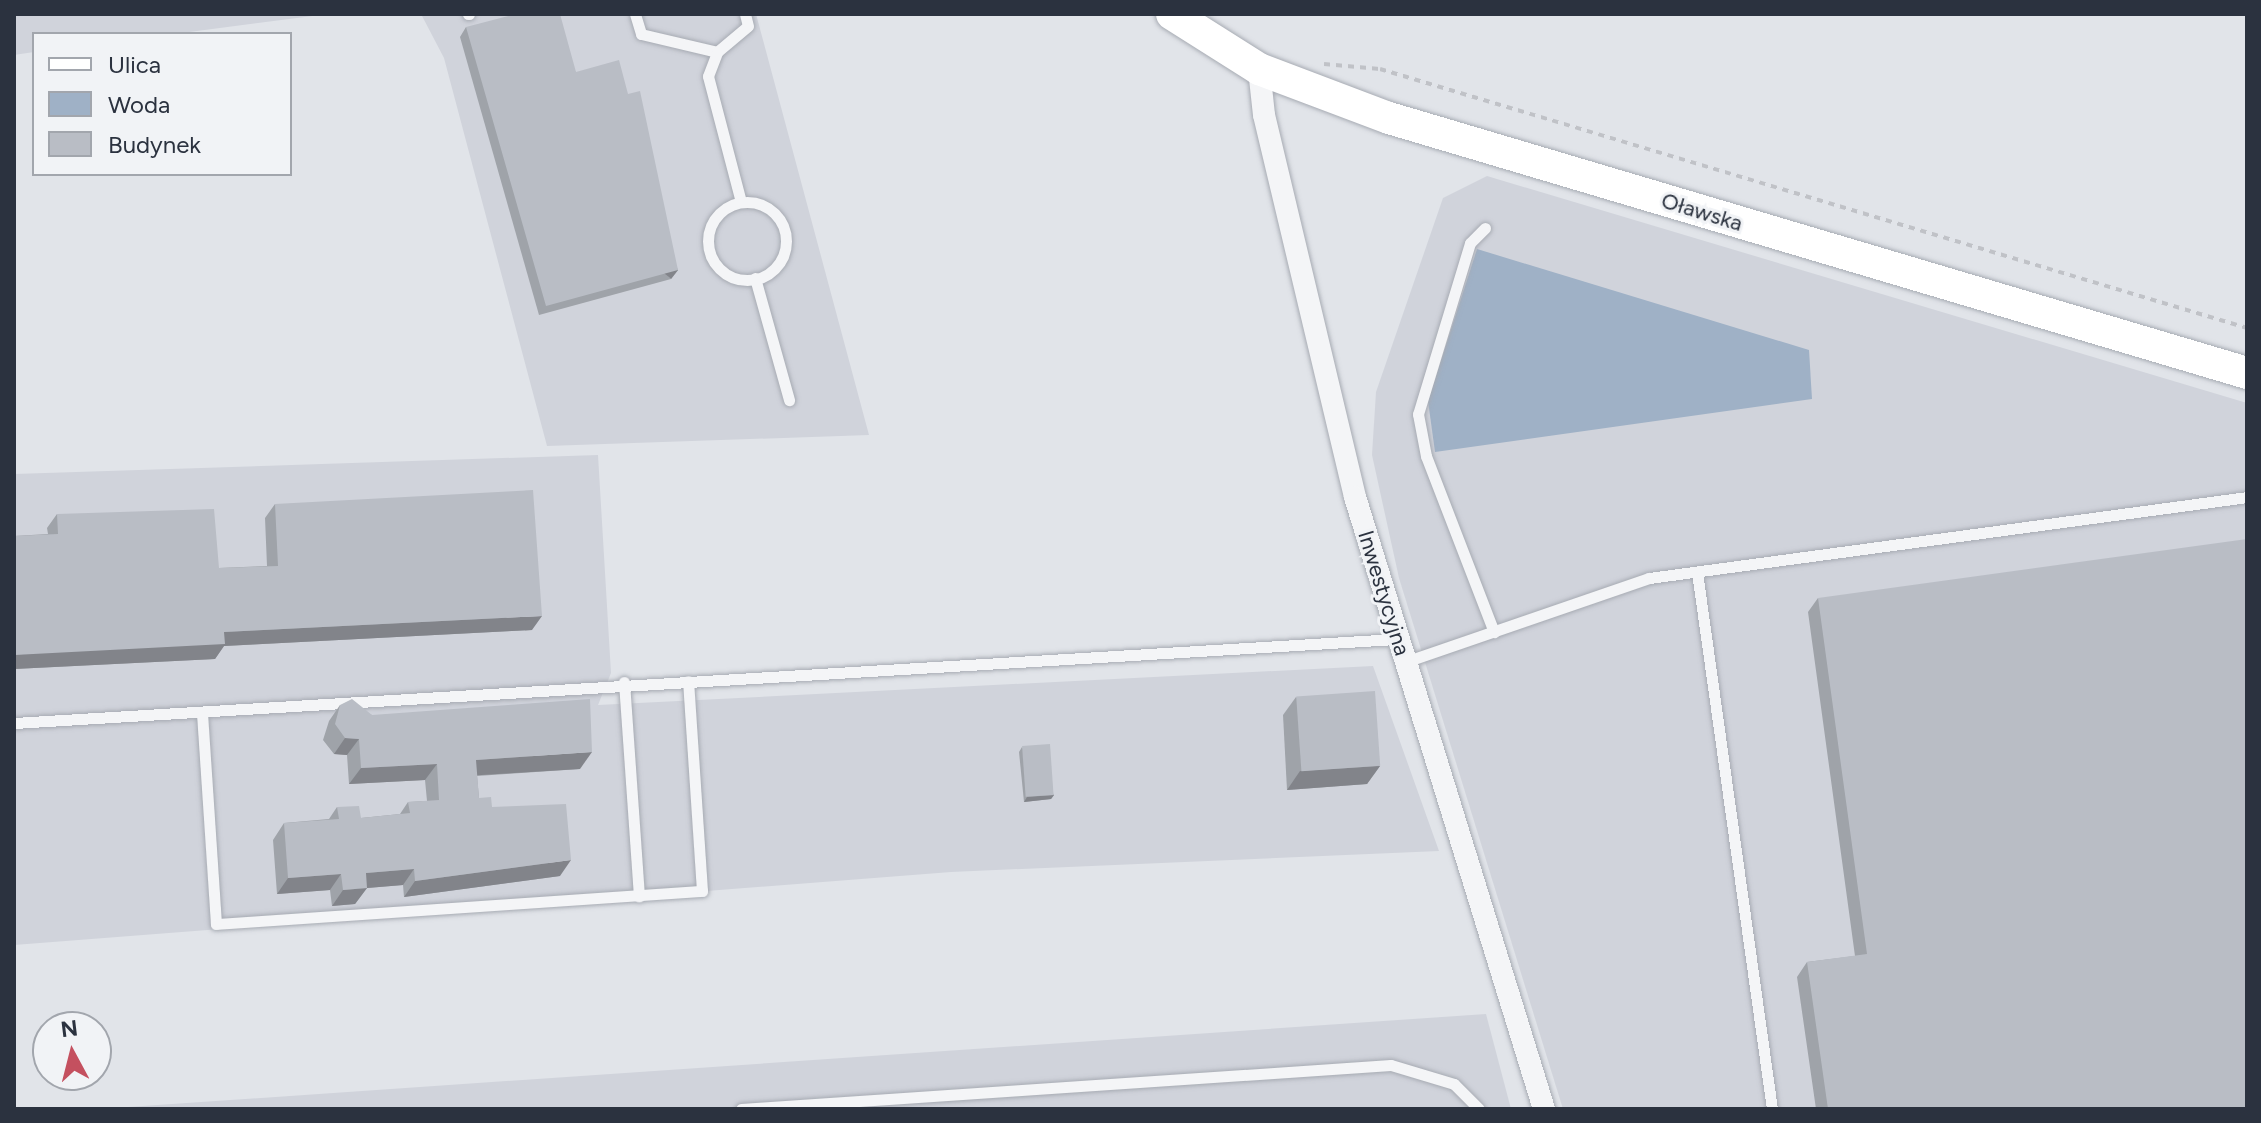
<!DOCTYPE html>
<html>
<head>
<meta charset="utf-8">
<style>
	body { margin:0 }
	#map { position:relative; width:2261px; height:1123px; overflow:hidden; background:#e1e4e9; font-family:Figtree,sans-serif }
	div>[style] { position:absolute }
	.built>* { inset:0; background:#d0d3db }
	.water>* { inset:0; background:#9fb1c6 }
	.path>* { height:4px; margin-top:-2px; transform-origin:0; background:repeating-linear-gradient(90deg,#c0c2c7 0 6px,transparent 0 12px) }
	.roads { filter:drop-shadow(0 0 2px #a7abb3) drop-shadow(0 0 2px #a7abb3) }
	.lane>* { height:11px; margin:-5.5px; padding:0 5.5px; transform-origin:5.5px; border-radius:5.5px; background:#f4f5f7 }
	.lane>.ring { margin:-5.5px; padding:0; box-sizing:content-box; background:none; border:11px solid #f4f5f7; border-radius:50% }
	.street>* { height:22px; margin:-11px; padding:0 11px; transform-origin:11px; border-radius:11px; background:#f4f5f7 }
	.secondary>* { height:32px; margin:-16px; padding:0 16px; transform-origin:16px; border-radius:16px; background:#fff }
	.wall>* { inset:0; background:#9fa3a9 }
	.shaded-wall>* { inset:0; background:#82848a; transform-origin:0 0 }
	.building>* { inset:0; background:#b9bdc5; transform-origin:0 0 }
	span { translate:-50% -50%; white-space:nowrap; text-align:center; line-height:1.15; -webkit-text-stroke:6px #f1f3f6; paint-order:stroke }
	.street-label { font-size:22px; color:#2b323f }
	.frame { position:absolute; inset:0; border:16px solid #2b323f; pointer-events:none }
	.legend { position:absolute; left:32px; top:32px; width:260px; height:144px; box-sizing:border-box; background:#f1f3f6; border:2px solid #a2a6ad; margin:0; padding:10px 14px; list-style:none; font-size:24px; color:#2b323f }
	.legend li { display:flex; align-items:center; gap:16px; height:40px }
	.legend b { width:40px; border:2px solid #a2a6ad }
	.north { position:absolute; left:32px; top:1011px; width:80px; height:80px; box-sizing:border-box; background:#f1f3f6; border:2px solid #a2a6ad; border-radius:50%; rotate:353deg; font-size:22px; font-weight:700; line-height:32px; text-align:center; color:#2b323f }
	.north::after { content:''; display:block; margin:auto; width:28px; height:36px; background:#c4505f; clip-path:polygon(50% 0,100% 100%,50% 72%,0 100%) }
</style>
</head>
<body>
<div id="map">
	<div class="built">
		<i style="clip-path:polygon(14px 14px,328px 14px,174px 34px,34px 34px,34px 52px,14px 55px)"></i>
		<i style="clip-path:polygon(421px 14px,756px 14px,869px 435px,547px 446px,444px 58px)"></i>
		<i style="clip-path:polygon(1487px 176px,2247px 403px,2247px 1109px,1563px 1109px,1399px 578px,1372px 455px,1376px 392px,1443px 198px)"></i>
		<i style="clip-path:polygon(598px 455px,611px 673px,598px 705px,1373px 666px,1439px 851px,951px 872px,14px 945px,14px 474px)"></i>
		<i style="clip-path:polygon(1486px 1014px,1511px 1109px,99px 1109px)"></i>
	</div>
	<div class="water">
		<i style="clip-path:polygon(1477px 249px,1809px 350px,1812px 399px,1435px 452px,1428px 401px)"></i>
	</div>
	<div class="path">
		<i style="left:1324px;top:64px;width:56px;rotate:5.1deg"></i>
		<i style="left:1380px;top:69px;width:905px;rotate:16.63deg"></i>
	</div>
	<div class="roads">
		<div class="lane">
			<i style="left:468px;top:14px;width:1px"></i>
			<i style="left:635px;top:14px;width:21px;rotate:73deg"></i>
			<i style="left:641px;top:34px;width:78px;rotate:13.3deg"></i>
			<i style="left:741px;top:202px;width:130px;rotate:-104.7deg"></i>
			<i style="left:708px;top:76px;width:26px;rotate:-69deg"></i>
			<i style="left:717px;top:52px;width:40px;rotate:-40deg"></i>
			<i style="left:748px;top:26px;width:12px;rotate:-104deg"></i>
			<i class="ring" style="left:708px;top:202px;width:67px;height:67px"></i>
			<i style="left:1485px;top:228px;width:21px;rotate:135deg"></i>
			<i style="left:1470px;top:243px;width:179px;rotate:106.9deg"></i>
			<i style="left:1418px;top:414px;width:43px;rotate:79.2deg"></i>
			<i style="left:1426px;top:456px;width:189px;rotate:68.9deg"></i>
			<i style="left:755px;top:278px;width:127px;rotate:74.4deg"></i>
			<i style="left:1697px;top:572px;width:542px;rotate:82.05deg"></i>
			<i style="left:1405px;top:662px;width:258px;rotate:-19deg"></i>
			<i style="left:1649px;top:578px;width:603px;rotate:-7.71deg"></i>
			<i style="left:624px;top:682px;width:215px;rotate:86deg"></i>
			<i style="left:202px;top:713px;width:211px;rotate:86.2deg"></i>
			<i style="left:216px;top:924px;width:487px;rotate:-3.9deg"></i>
			<i style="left:702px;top:891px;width:210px;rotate:-93.8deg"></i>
			<i style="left:14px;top:723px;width:1386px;rotate:-3.48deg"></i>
			<i style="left:741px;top:1109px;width:651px;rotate:-3.87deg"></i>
			<i style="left:1391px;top:1065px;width:66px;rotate:16.8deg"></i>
			<i style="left:1454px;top:1084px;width:35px;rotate:45deg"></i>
		</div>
		<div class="street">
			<i style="left:1259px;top:69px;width:46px;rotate:83.8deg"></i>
			<i style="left:1264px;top:115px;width:393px;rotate:76.6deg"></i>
			<i style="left:1355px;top:497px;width:641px;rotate:72.84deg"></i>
		</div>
		<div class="secondary">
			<i style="left:1172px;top:14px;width:103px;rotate:32.3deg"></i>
			<i style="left:1259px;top:69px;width:139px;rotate:20.7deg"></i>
			<i style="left:1389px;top:118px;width:895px;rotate:16.55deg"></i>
		</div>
	</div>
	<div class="wall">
		<i style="clip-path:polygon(466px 27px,576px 72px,678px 270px,671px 279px,539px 315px,460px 37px)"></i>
		<i style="clip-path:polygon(275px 504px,532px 630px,224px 646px,215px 659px,14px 669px,14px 536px,48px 534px,47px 528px,57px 514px,219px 568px,267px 566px,265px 518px)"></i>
		<i style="clip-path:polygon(1818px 598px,2247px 1109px,1816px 1109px,1797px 977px,1807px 962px,1855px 956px,1808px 612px)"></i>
		<i style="clip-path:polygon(1296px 697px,1380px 766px,1367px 784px,1287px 790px,1283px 715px)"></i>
		<i style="clip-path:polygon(340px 705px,372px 715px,580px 769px,477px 776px,479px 798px,492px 807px,560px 876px,404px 897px,403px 885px,367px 888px,355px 904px,332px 906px,330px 890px,277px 894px,273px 840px,284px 823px,329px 819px,337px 807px,361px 818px,400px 814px,408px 802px,427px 801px,425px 780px,349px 784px,347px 755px,334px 754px,323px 740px,329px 721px)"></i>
		<i style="clip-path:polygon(1022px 747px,1054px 795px,1051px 799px,1024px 802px,1019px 752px)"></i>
	</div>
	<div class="shaded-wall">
		<i style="left:678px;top:270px;width:11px;height:137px;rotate:128deg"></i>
		<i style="clip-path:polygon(542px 616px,532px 630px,224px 646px,215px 659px,14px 669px,14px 655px,224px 632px)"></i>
		<i style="clip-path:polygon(345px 738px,359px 739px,347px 755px,334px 754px)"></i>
		<i style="clip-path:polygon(592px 752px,580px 769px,465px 776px,476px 760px)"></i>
		<i style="clip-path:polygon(437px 764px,425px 780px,349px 784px,361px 768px)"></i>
		<i style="clip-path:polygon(1380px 766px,1367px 784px,1287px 790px,1300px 771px)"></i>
		<i style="clip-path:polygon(1054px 795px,1051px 799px,1024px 802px,1027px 797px)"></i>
		<i style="clip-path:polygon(571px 860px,560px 876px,404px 897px,415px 881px)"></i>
		<i style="clip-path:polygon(414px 869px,403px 885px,355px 889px,366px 873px)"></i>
		<i style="clip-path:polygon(341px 874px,330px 890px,277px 894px,288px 878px)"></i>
		<i style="clip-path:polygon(367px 888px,355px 904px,332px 906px,343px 890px)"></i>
	</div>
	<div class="building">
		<i style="clip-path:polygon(516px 14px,560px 14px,576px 72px,619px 60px,628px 94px,640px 91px,678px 270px,546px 306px,466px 27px)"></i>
		<i style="clip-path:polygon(533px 490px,542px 616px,224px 632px,225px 644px,14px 655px,14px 536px,58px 534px,57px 514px,214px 509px,219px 568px,278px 566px,275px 504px)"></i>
		<i style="clip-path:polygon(2247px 539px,2247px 1109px,1828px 1109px,1807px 962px,1867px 954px,1818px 598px)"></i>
		<i style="left:1375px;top:691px;width:75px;height:79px;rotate:86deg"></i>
		<i style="clip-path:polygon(352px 699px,372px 715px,590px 699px,592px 752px,476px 760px,479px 798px,491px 797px,492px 807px,566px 804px,571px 860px,415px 881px,414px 869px,366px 873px,367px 888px,343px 890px,341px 874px,288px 878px,284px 823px,339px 819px,337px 807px,359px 806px,361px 818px,410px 813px,408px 802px,439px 800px,437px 764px,361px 768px,359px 739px,345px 738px,335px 724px,340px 705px)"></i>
		<i style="left:1050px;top:744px;width:51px;height:28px;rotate:86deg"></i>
	</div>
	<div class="street-label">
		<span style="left:1702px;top:212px;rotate:17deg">Oławska</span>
		<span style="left:1384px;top:593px;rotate:73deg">Inwestycyjna</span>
	</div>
	<div class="frame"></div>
	<ul class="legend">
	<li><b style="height:10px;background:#fff"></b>Ulica</li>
	<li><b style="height:22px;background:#9fb1c6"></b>Woda</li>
	<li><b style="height:22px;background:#b9bdc5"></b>Budynek</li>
	</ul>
	<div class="north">N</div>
</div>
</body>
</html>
